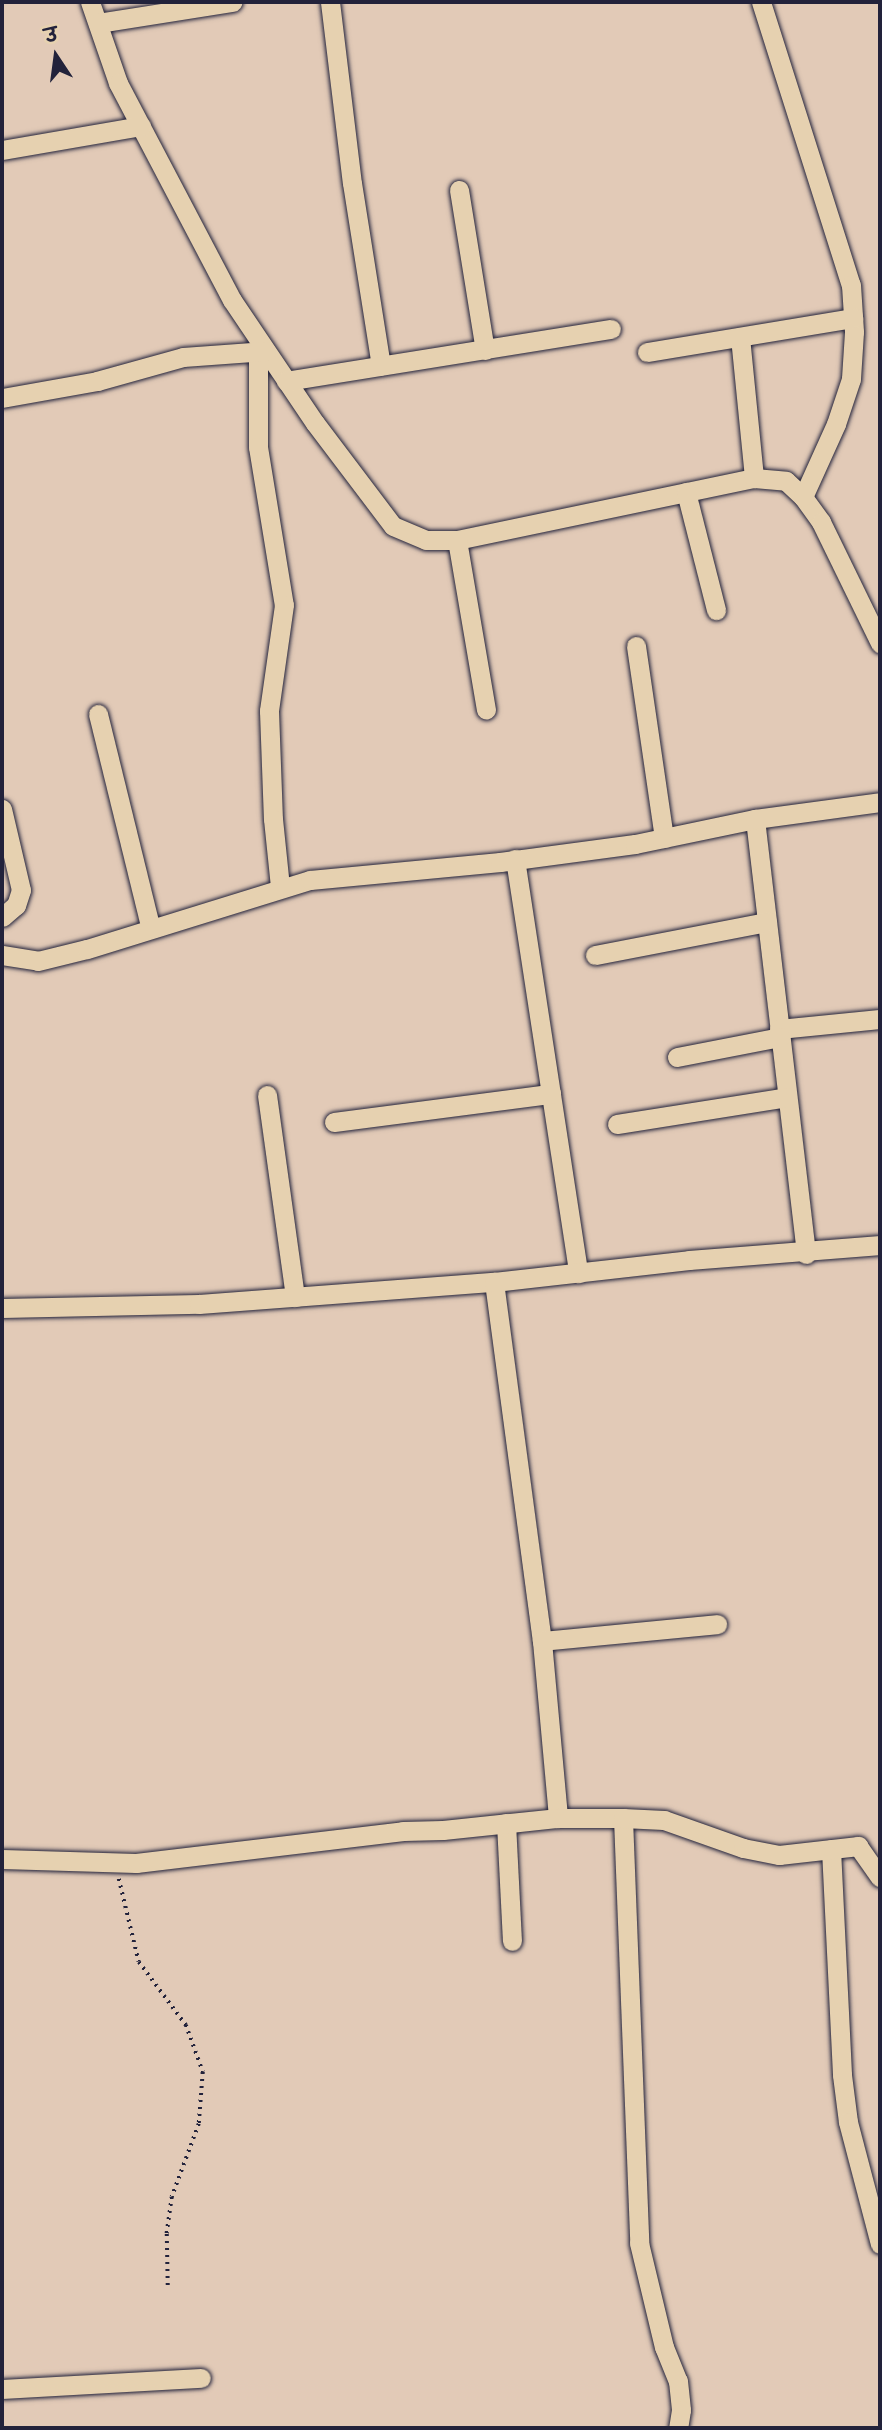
<!DOCTYPE html>
<html>
<head>
<meta charset="utf-8">
<style>
	body { margin:0 }
	#map { position:relative; width:882px; height:2430px; overflow:hidden; background:#e2cab7; font-family:Sriracha,"Playpen Sans Deva",sans-serif }
	div>[style] { position:absolute }
	.path>* { height:3.5px; margin-top:-1.75px; transform-origin:0; background:repeating-linear-gradient(90deg,#22223b 0 2px,transparent 0 7px) }
	.roads { filter:drop-shadow(0 0 2px #22223b) drop-shadow(0 0 2px #22223b) }
	.street>* { height:19px; margin:-9.5px; padding:0 9.5px; transform-origin:9.5px; border-radius:9.5px; background:#e6d1b0 }
	span { translate:-50% -50%; white-space:nowrap; text-align:center; line-height:1.15; -webkit-text-stroke:6px #e6d1b0; paint-order:stroke }
	.frame { position:absolute; inset:0; border:4px solid #22223b; pointer-events:none }
	.north { position:absolute; left:21px; top:21px; width:70px; height:70px; -webkit-text-stroke:5px #e6d1b0; paint-order:stroke; rotate:347deg; font-size:19px; font-weight:700; line-height:28px; text-align:center; color:#22223b }
	.north::after { content:''; display:block; margin:auto; width:24px; height:32px; background:#22223b; clip-path:polygon(50% 0,100% 100%,50% 72%,0 100%) }
</style>
</head>
<body>
<div id="map">
	<div class="path">
		<i style="left:119px;top:1879px;width:85px;rotate:76.5deg"></i>
		<i style="left:139px;top:1962px;width:79px;rotate:53.3deg"></i>
		<i style="left:186px;top:2025px;width:50px;rotate:70.1deg"></i>
		<i style="left:203px;top:2072px;width:52px;rotate:94.4deg"></i>
		<i style="left:199px;top:2124px;width:78px;rotate:110.3deg"></i>
		<i style="left:172px;top:2197px;width:37px;rotate:98deg"></i>
		<i style="left:167px;top:2234px;width:53px;rotate:88.9deg"></i>
	</div>
	<div class="roads">
		<div class="street">
			<i style="left:90px;top:2px;width:86px;rotate:70.9deg"></i>
			<i style="left:118px;top:83px;width:245px;rotate:62.3deg"></i>
			<i style="left:232px;top:300px;width:148px;rotate:56deg"></i>
			<i style="left:315px;top:423px;width:129px;rotate:52.9deg"></i>
			<i style="left:393px;top:526px;width:36px;rotate:23deg"></i>
			<i style="left:426px;top:540px;width:31px"></i>
			<i style="left:457px;top:540px;width:303px;rotate:-11.8deg"></i>
			<i style="left:754px;top:478px;width:32px;rotate:5deg"></i>
			<i style="left:786px;top:481px;width:23px;rotate:43deg"></i>
			<i style="left:803px;top:497px;width:31px;rotate:54deg"></i>
			<i style="left:821px;top:522px;width:135px;rotate:64deg"></i>
			<i style="left:330px;top:2px;width:182px;rotate:83.1deg"></i>
			<i style="left:352px;top:183px;width:185px;rotate:81deg"></i>
			<i style="left:761px;top:2px;width:297px;rotate:72.4deg"></i>
			<i style="left:851px;top:285px;width:47px;rotate:86.3deg"></i>
			<i style="left:854px;top:332px;width:47px;rotate:93.7deg"></i>
			<i style="left:851px;top:379px;width:47px;rotate:108.4deg"></i>
			<i style="left:836px;top:424px;width:80px;rotate:114.3deg"></i>
			<i style="left:98px;top:23px;width:136px;rotate:-8.9deg"></i>
			<i style="left:2px;top:150px;width:141px;rotate:-9.8deg"></i>
			<i style="left:459px;top:190px;width:162px;rotate:80.8deg"></i>
			<i style="left:740px;top:337px;width:142px;rotate:84.3deg"></i>
			<i style="left:258px;top:352px;width:95px;rotate:90deg"></i>
			<i style="left:258px;top:447px;width:160px;rotate:80.7deg"></i>
			<i style="left:284px;top:605px;width:107px;rotate:98.1deg"></i>
			<i style="left:269px;top:711px;width:108px;rotate:87.9deg"></i>
			<i style="left:273px;top:819px;width:68px;rotate:84.1deg"></i>
			<i style="left:647px;top:352px;width:209px;rotate:-9.4deg"></i>
			<i style="left:286px;top:381px;width:329px;rotate:-9.1deg"></i>
			<i style="left:2px;top:398px;width:97px;rotate:-10.1deg"></i>
			<i style="left:97px;top:381px;width:89px;rotate:-15.6deg"></i>
			<i style="left:183px;top:357px;width:83px;rotate:-4.1deg"></i>
			<i style="left:686px;top:492px;width:122px;rotate:75.7deg"></i>
			<i style="left:457px;top:540px;width:172px;rotate:80.3deg"></i>
			<i style="left:636px;top:646px;width:194px;rotate:81.7deg"></i>
			<i style="left:98px;top:714px;width:221px;rotate:76.2deg"></i>
			<i style="left:2px;top:809px;width:83px;rotate:76.8deg"></i>
			<i style="left:21px;top:890px;width:16px;rotate:108deg"></i>
			<i style="left:16px;top:905px;width:18px;rotate:139deg"></i>
			<i style="left:755px;top:819px;width:438px;rotate:83.3deg"></i>
			<i style="left:515px;top:859px;width:419px;rotate:81.3deg"></i>
			<i style="left:2px;top:955px;width:36px;rotate:9deg"></i>
			<i style="left:38px;top:961px;width:50px;rotate:-13.8deg"></i>
			<i style="left:87px;top:949px;width:233px;rotate:-17.2deg"></i>
			<i style="left:310px;top:880px;width:191px;rotate:-5.4deg"></i>
			<i style="left:500px;top:862px;width:136px;rotate:-7.6deg"></i>
			<i style="left:635px;top:844px;width:123px;rotate:-11.8deg"></i>
			<i style="left:755px;top:819px;width:126px;rotate:-7.7deg"></i>
			<i style="left:595px;top:955px;width:175px;rotate:-10.9deg"></i>
			<i style="left:779px;top:1029px;width:101px;rotate:-5.7deg"></i>
			<i style="left:677px;top:1057px;width:105px;rotate:-11deg"></i>
			<i style="left:267px;top:1095px;width:204px;rotate:82.1deg"></i>
			<i style="left:334px;top:1122px;width:219px;rotate:-7.4deg"></i>
			<i style="left:617px;top:1124px;width:172px;rotate:-9deg"></i>
			<i style="left:494px;top:1282px;width:362px;rotate:82.4deg"></i>
			<i style="left:542px;top:1641px;width:178px;rotate:84.8deg"></i>
			<i style="left:2px;top:1308px;width:197px;rotate:-1.2deg"></i>
			<i style="left:199px;top:1304px;width:296px;rotate:-4.3deg"></i>
			<i style="left:494px;top:1282px;width:196px;rotate:-6.4deg"></i>
			<i style="left:689px;top:1260px;width:192px;rotate:-4.5deg"></i>
			<i style="left:542px;top:1641px;width:176px;rotate:-5.5deg"></i>
			<i style="left:623px;top:1818px;width:425px;rotate:87.8deg"></i>
			<i style="left:639px;top:2243px;width:107px;rotate:76.5deg"></i>
			<i style="left:664px;top:2347px;width:37px;rotate:68deg"></i>
			<i style="left:678px;top:2381px;width:29px;rotate:84deg"></i>
			<i style="left:681px;top:2410px;width:18px;rotate:99deg"></i>
			<i style="left:506px;top:1823px;width:118px;rotate:87.1deg"></i>
			<i style="left:831px;top:1849px;width:226px;rotate:87.2deg"></i>
			<i style="left:842px;top:2075px;width:47px;rotate:82.7deg"></i>
			<i style="left:848px;top:2122px;width:126px;rotate:75.3deg"></i>
			<i style="left:2px;top:1859px;width:134px;rotate:1.7deg"></i>
			<i style="left:136px;top:1863px;width:269px;rotate:-6.8deg"></i>
			<i style="left:403px;top:1831px;width:40px;rotate:-1.4deg"></i>
			<i style="left:443px;top:1830px;width:116px;rotate:-6deg"></i>
			<i style="left:558px;top:1818px;width:65px"></i>
			<i style="left:623px;top:1818px;width:41px;rotate:2.8deg"></i>
			<i style="left:664px;top:1820px;width:84px;rotate:19.5deg"></i>
			<i style="left:743px;top:1848px;width:37px;rotate:11deg"></i>
			<i style="left:779px;top:1855px;width:80px;rotate:-6.5deg"></i>
			<i style="left:858px;top:1846px;width:38px;rotate:55deg"></i>
			<i style="left:2px;top:2389px;width:199px;rotate:-3.2deg"></i>
		</div>
	</div>
	<div class="frame"></div>
	<div class="north">उ</div>
</div>
</body>
</html>
